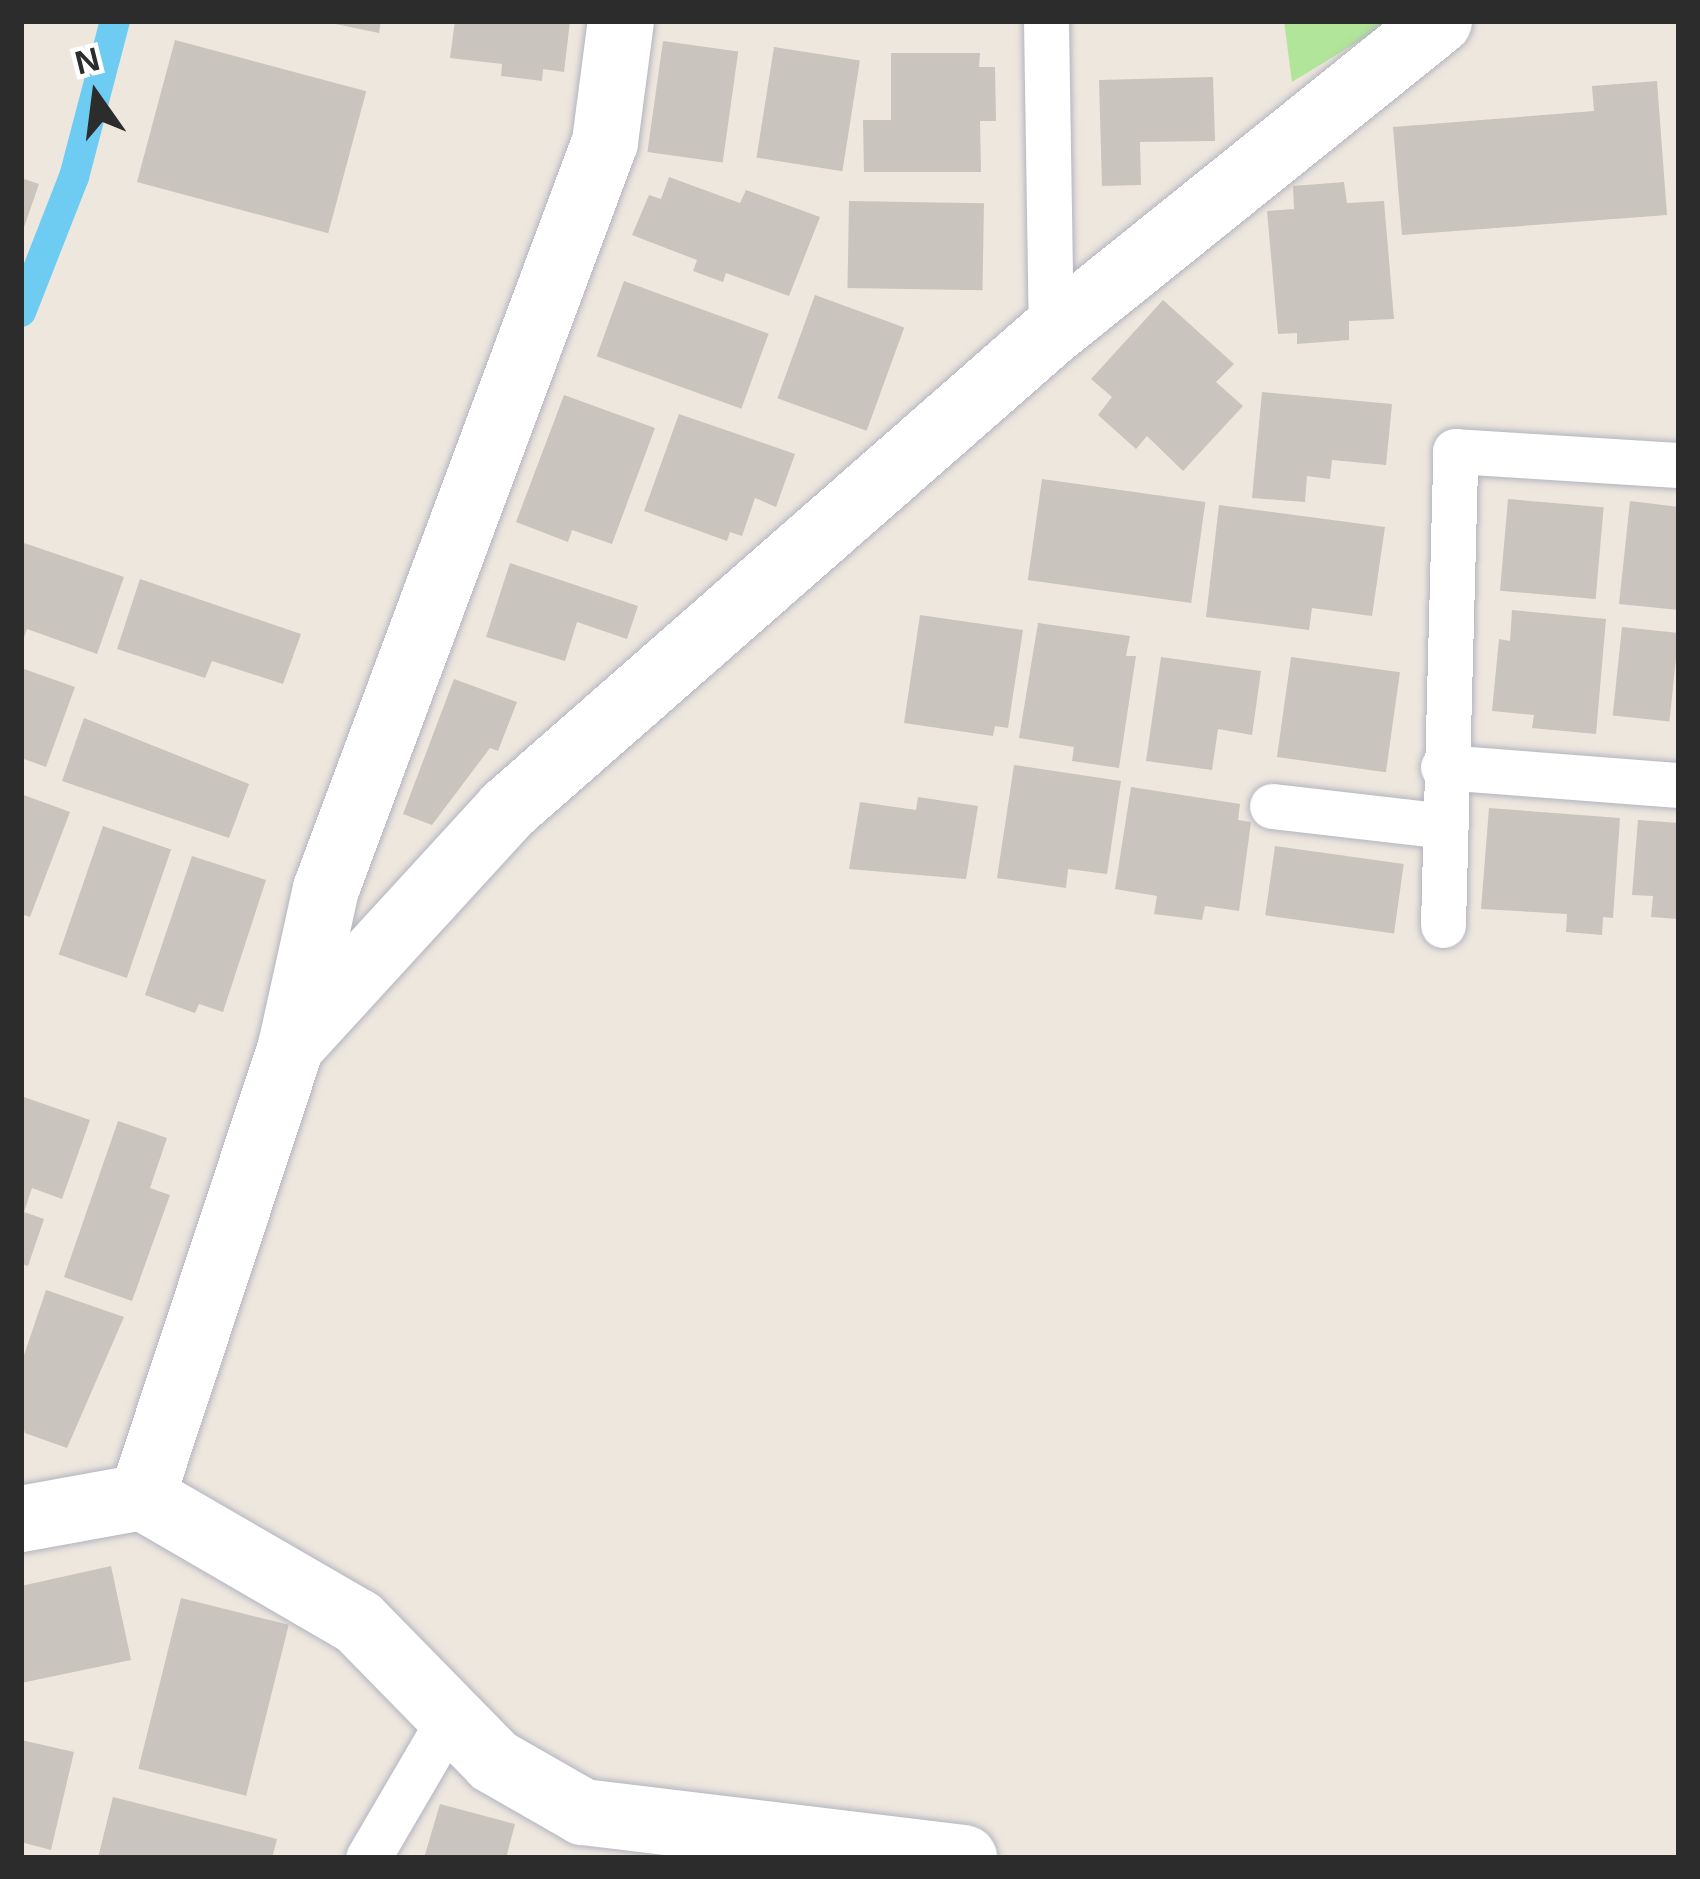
<!DOCTYPE html>
<html>
<head>
<meta charset="utf-8">
<style>
	body { margin:0 }
	#map { position:relative; width:1700px; height:1879px; overflow:hidden; background:#eee7de; font-family:Helvetica,sans-serif }
	div>[style] { position:absolute }
	.green>* { inset:0; background:#b1e599 }
	.stream>* { height:30px; margin:-15px; padding:0 15px; transform-origin:15px; border-radius:15px; background:#6eccf2 }
	.building>* { inset:0; background:#c9c4bd; transform-origin:0 0 }
	.roads { filter:drop-shadow(0 0 3px #b2b4c0) drop-shadow(0 0 3px #b2b4c0) }
	.lane>* { height:45px; margin:-22.5px; padding:0 22.5px; transform-origin:22.5px; border-radius:22.5px; background:#fff }
	.street>* { height:66px; margin:-33px; padding:0 33px; transform-origin:33px; border-radius:33px; background:#fff }
	span { translate:-50% -50%; white-space:nowrap; text-align:center; line-height:1.15; -webkit-text-stroke:12px #fff; paint-order:stroke }
	.frame { position:absolute; inset:0; border:24px solid #2c2c2c; pointer-events:none }
	.north { position:absolute; left:36px; top:36px; width:120px; height:120px; -webkit-text-stroke:9px #fff; paint-order:stroke; rotate:346deg; font-size:33px; font-weight:700; line-height:48px; text-align:center; color:#2c2c2c }
	.north::after { content:''; display:block; margin:auto; width:42px; height:54px; background:#2c2c2c; clip-path:polygon(50% 0,100% 100%,50% 72%,0 100%) }
</style>
</head>
<body>
<div id="map">
	<div class="green">
		<i style="clip-path:polygon(1284px 21px,1392px 21px,1292px 82px)"></i>
	</div>
	<div class="stream">
		<i style="left:21px;top:312px;width:145px;rotate:-68.6deg"></i>
		<i style="left:74px;top:177px;width:161px;rotate:-75.3deg"></i>
	</div>
	<div class="building">
		<i style="clip-path:polygon(321px 21px,381px 21px,379px 33px)"></i>
		<i style="clip-path:polygon(455px 21px,570px 21px,564px 72px,543px 69px,542px 81px,501px 76px,502px 64px,450px 58px)"></i>
		<i style="left:175px;top:40px;width:198px;height:147px;rotate:15deg"></i>
		<i style="left:663px;top:41px;width:76px;height:112px;rotate:8deg"></i>
		<i style="left:774px;top:47px;width:87px;height:112px;rotate:9deg"></i>
		<i style="clip-path:polygon(891px 53px,980px 53px,979px 67px,995px 67px,996px 121px,980px 121px,981px 172px,864px 172px,863px 120px,891px 120px)"></i>
		<i style="clip-path:polygon(1213px 77px,1215px 141px,1140px 142px,1141px 185px,1102px 186px,1099px 80px)"></i>
		<i style="clip-path:polygon(1657px 81px,1667px 215px,1402px 235px,1393px 127px,1594px 111px,1592px 86px)"></i>
		<i style="clip-path:polygon(669px 177px,740px 203px,746px 190px,820px 217px,789px 296px,726px 273px,723px 282px,693px 271px,697px 260px,632px 235px,649px 195px,661px 199px)"></i>
		<i style="clip-path:polygon(21px 178px,39px 184px,22px 233px,21px 233px)"></i>
		<i style="clip-path:polygon(1344px 182px,1347px 203px,1384px 201px,1394px 319px,1349px 321px,1349px 340px,1297px 344px,1297px 333px,1278px 334px,1267px 211px,1294px 209px,1293px 186px)"></i>
		<i style="left:849px;top:201px;width:135px;height:87px;rotate:1deg"></i>
		<i style="left:624px;top:281px;width:154px;height:80px;rotate:20deg"></i>
		<i style="left:815px;top:295px;width:95px;height:110px;rotate:20deg"></i>
		<i style="clip-path:polygon(1163px 300px,1234px 364px,1216px 382px,1243px 406px,1183px 471px,1147px 436px,1136px 449px,1098px 415px,1112px 397px,1091px 379px)"></i>
		<i style="clip-path:polygon(1262px 392px,1392px 404px,1386px 465px,1332px 460px,1330px 479px,1307px 476px,1305px 502px,1252px 498px)"></i>
		<i style="clip-path:polygon(564px 395px,655px 428px,612px 544px,572px 530px,568px 542px,516px 522px)"></i>
		<i style="clip-path:polygon(679px 414px,795px 454px,776px 507px,755px 498px,742px 536px,730px 532px,727px 541px,644px 511px)"></i>
		<i style="left:1042px;top:479px;width:165px;height:102px;rotate:8deg"></i>
		<i style="left:1508px;top:499px;width:96px;height:92px;rotate:5deg"></i>
		<i style="clip-path:polygon(1630px 501px,1679px 507px,1679px 610px,1619px 604px)"></i>
		<i style="clip-path:polygon(1219px 505px,1385px 527px,1372px 616px,1312px 608px,1309px 630px,1206px 617px)"></i>
		<i style="clip-path:polygon(21px 542px,124px 577px,97px 654px,27px 629px,21px 646px)"></i>
		<i style="clip-path:polygon(510px 563px,638px 606px,627px 639px,577px 622px,565px 661px,486px 637px)"></i>
		<i style="clip-path:polygon(140px 579px,301px 634px,283px 684px,212px 661px,205px 678px,117px 649px)"></i>
		<i style="clip-path:polygon(1512px 610px,1606px 619px,1596px 734px,1532px 728px,1534px 715px,1492px 711px,1499px 639px,1510px 641px)"></i>
		<i style="clip-path:polygon(920px 615px,1023px 630px,1008px 728px,995px 726px,993px 736px,904px 723px)"></i>
		<i style="clip-path:polygon(1038px 623px,1130px 636px,1126px 656px,1136px 656px,1119px 768px,1072px 761px,1074px 747px,1019px 738px)"></i>
		<i style="left:1622px;top:627px;width:57px;height:89px;rotate:6deg"></i>
		<i style="clip-path:polygon(1161px 657px,1261px 671px,1252px 735px,1218px 729px,1212px 770px,1146px 761px)"></i>
		<i style="left:1291px;top:657px;width:110px;height:101px;rotate:8deg"></i>
		<i style="clip-path:polygon(21px 668px,75px 687px,46px 767px,21px 758px)"></i>
		<i style="clip-path:polygon(454px 679px,517px 702px,498px 751px,490px 748px,432px 825px,403px 814px)"></i>
		<i style="clip-path:polygon(84px 718px,249px 784px,229px 838px,62px 781px)"></i>
		<i style="clip-path:polygon(1014px 765px,1121px 781px,1107px 874px,1068px 869px,1066px 888px,997px 878px)"></i>
		<i style="clip-path:polygon(1131px 787px,1240px 804px,1238px 820px,1251px 822px,1239px 911px,1205px 906px,1202px 920px,1154px 914px,1157px 896px,1115px 889px)"></i>
		<i style="clip-path:polygon(21px 794px,70px 812px,30px 917px,21px 914px)"></i>
		<i style="clip-path:polygon(918px 797px,978px 806px,966px 879px,849px 869px,860px 802px,916px 810px)"></i>
		<i style="clip-path:polygon(1489px 808px,1620px 818px,1613px 918px,1603px 917px,1602px 935px,1566px 932px,1567px 914px,1481px 909px)"></i>
		<i style="clip-path:polygon(1638px 820px,1679px 823px,1679px 919px,1651px 917px,1653px 896px,1632px 895px)"></i>
		<i style="left:103px;top:826px;width:72px;height:136px;rotate:19deg"></i>
		<i style="left:1275px;top:846px;width:130px;height:70px;rotate:8deg"></i>
		<i style="clip-path:polygon(192px 856px,266px 880px,223px 1012px,199px 1004px,195px 1013px,145px 995px)"></i>
		<i style="clip-path:polygon(21px 1096px,90px 1120px,62px 1199px,32px 1188px,24px 1212px,44px 1219px,28px 1266px,21px 1264px)"></i>
		<i style="clip-path:polygon(118px 1121px,167px 1138px,150px 1188px,170px 1195px,132px 1301px,64px 1277px)"></i>
		<i style="clip-path:polygon(46px 1290px,124px 1317px,67px 1448px,25px 1433px,21px 1420px,21px 1364px)"></i>
		<i style="clip-path:polygon(111px 1566px,131px 1660px,21px 1683px,21px 1586px)"></i>
		<i style="left:181px;top:1598px;width:111px;height:176px;rotate:14deg"></i>
		<i style="clip-path:polygon(21px 1740px,74px 1752px,51px 1850px,21px 1842px)"></i>
		<i style="clip-path:polygon(113px 1797px,277px 1839px,272px 1858px,98px 1858px)"></i>
		<i style="clip-path:polygon(440px 1804px,515px 1824px,506px 1858px,424px 1858px)"></i>
	</div>
	<div class="roads">
		<div class="lane">
			<i style="left:1046px;top:21px;width:312px;rotate:89.1deg"></i>
			<i style="left:1443px;top:767px;width:237px;rotate:4.4deg"></i>
			<i style="left:1272px;top:806px;width:173px;rotate:6.6deg"></i>
			<i style="left:1443px;top:925px;width:474px;rotate:-88.5deg"></i>
			<i style="left:1455px;top:451px;width:224px;rotate:3.6deg"></i>
			<i style="left:368px;top:1858px;width:167px;rotate:-59.7deg"></i>
		</div>
		<div class="street">
			<i style="left:292px;top:1042px;width:157px;rotate:-77.5deg"></i>
			<i style="left:326px;top:889px;width:797px;rotate:-69.52deg"></i>
			<i style="left:605px;top:142px;width:122px;rotate:-82.5deg"></i>
			<i style="left:142px;top:1497px;width:475px;rotate:-71.7deg"></i>
			<i style="left:291px;top:1046px;width:320px;rotate:-47.5deg"></i>
			<i style="left:507px;top:810px;width:724px;rotate:-41.25deg"></i>
			<i style="left:1051px;top:333px;width:498px;rotate:-38.8deg"></i>
			<i style="left:21px;top:1519px;width:123px;rotate:-10.3deg"></i>
			<i style="left:142px;top:1497px;width:250px;rotate:30.1deg"></i>
			<i style="left:358px;top:1622px;width:194px;rotate:45.6deg"></i>
			<i style="left:494px;top:1761px;width:103px;rotate:29.8deg"></i>
			<i style="left:583px;top:1812px;width:384px;rotate:6.9deg"></i>
		</div>
	</div>
	<div class="frame"></div>
	<div class="north">N</div>
</div>
</body>
</html>
